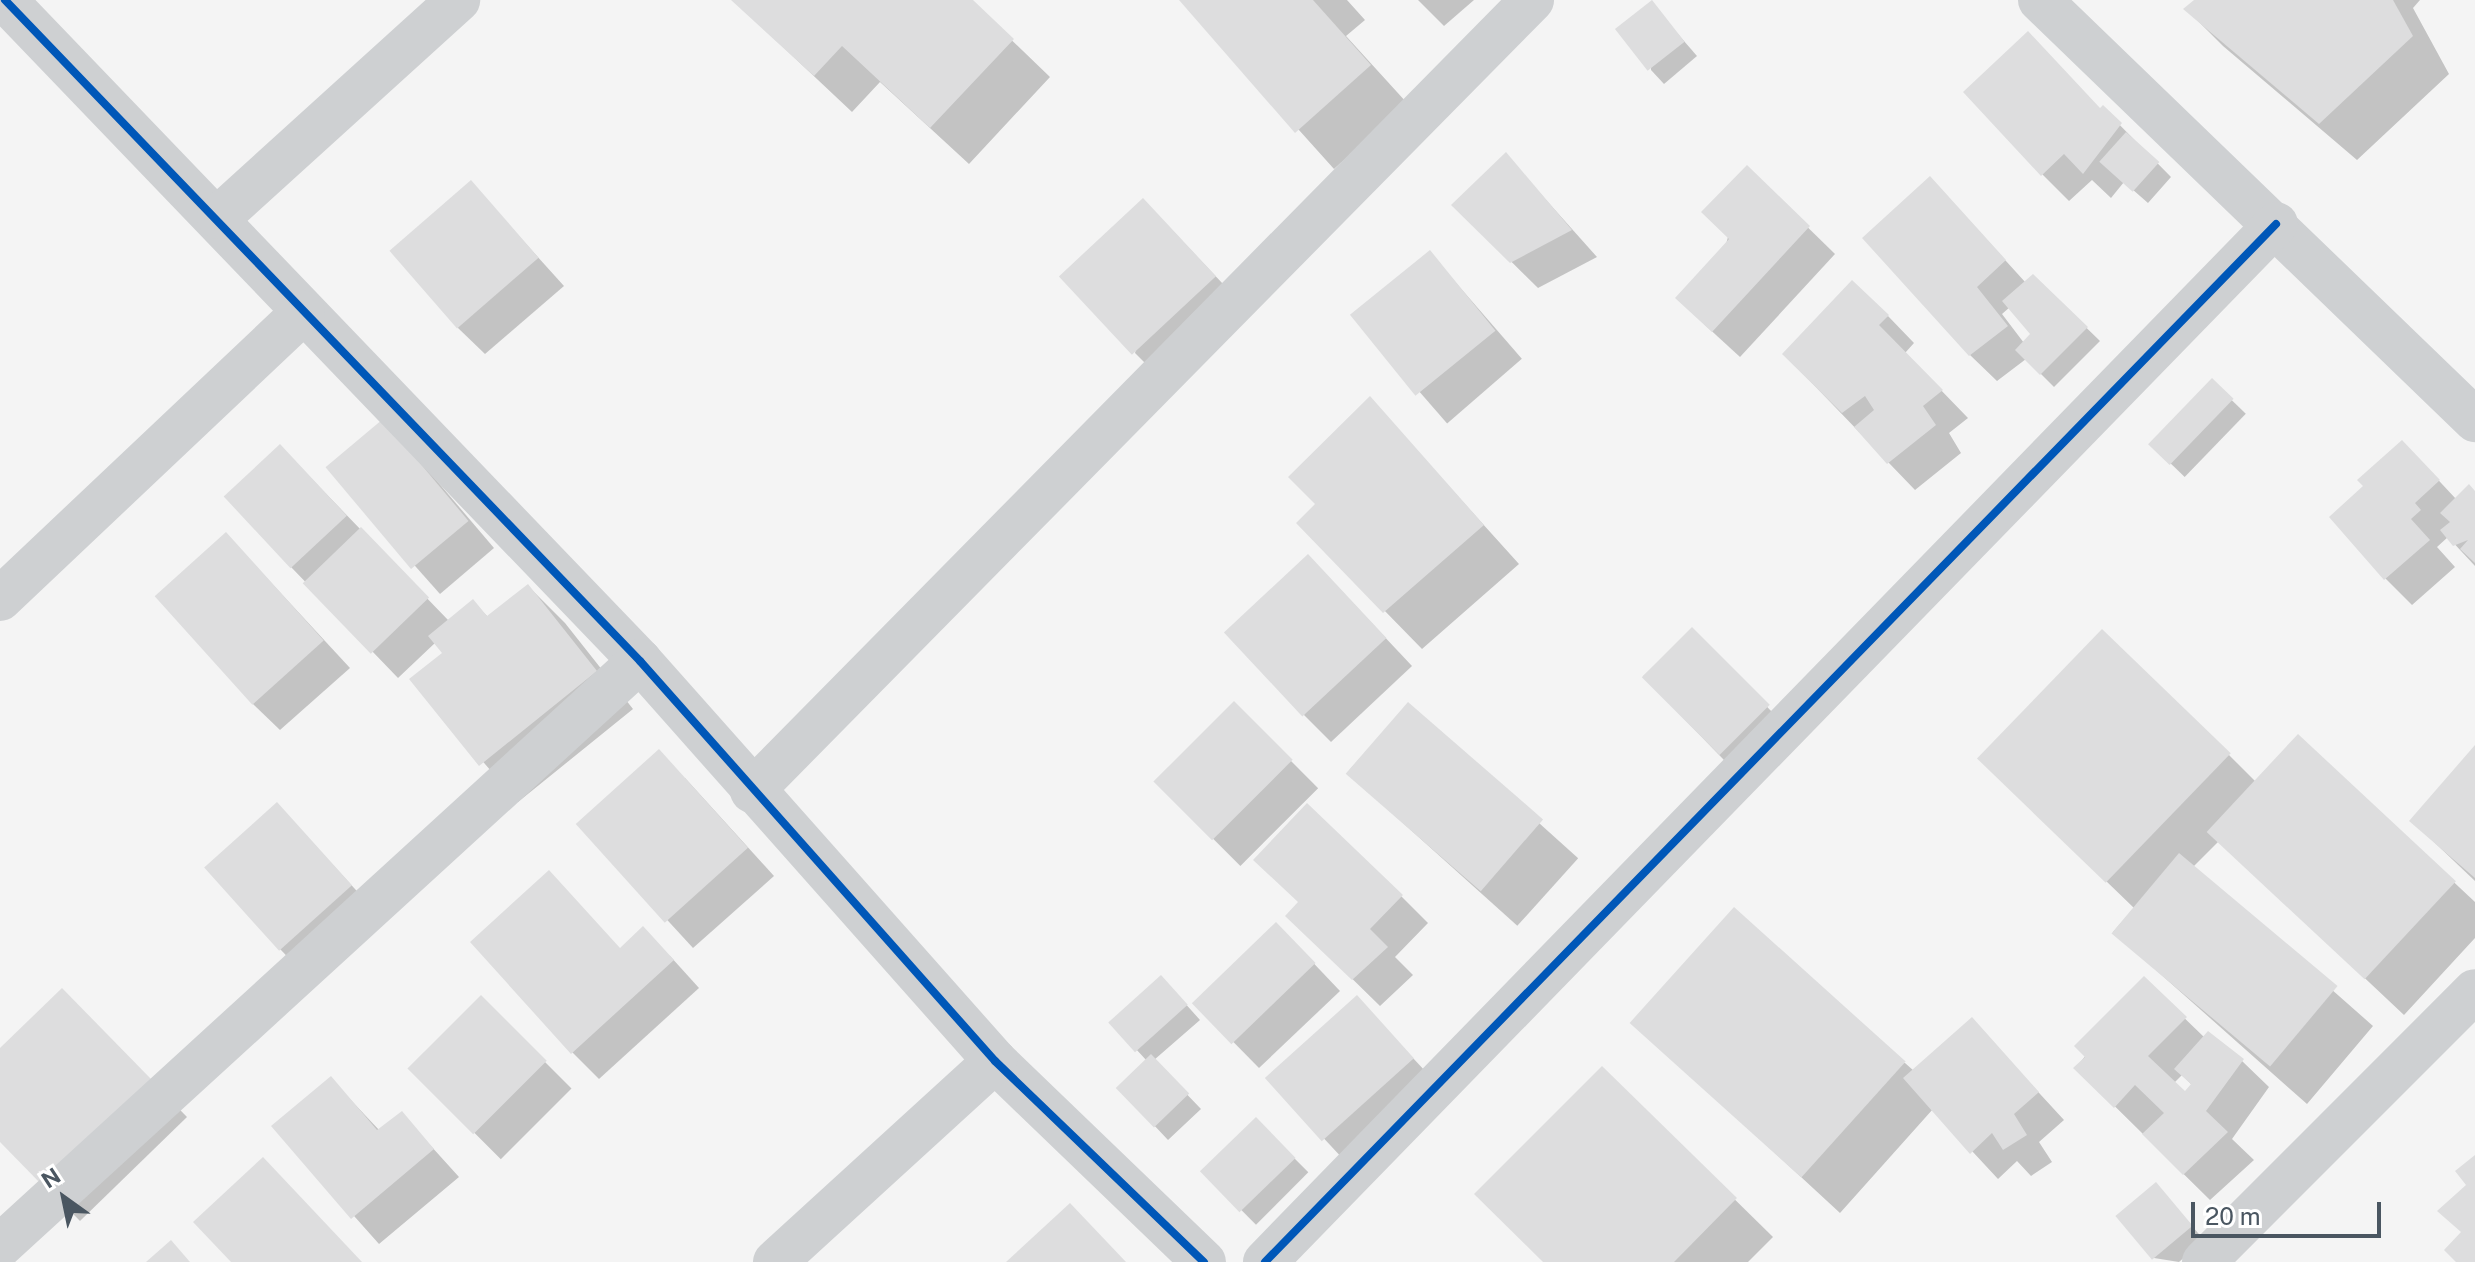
<!DOCTYPE html>
<html>
<head>
<meta charset="utf-8">
<style>
	body { margin:0 }
	#map { position:relative; width:2475px; height:1262px; overflow:hidden; background:#f4f4f4; font-family:"Public Sans",sans-serif }
	div>[style] { position:absolute }
	.shadow>* { inset:0; background:#0003; transform-origin:0 0 }
	.building>* { inset:0; background:#ddddde; transform-origin:0 0 }
	.street>* { height:44px; margin:-22px; padding:0 22px; transform-origin:22px; border-radius:22px; background:#ced0d2 }
	.cycleway>* { height:8px; margin:-4px; padding:0 4px; transform-origin:4px; border-radius:4px; background:#0057b8 }
	span { translate:-50% -50%; white-space:nowrap; text-align:center; line-height:1.15; -webkit-text-stroke:8px #fff; paint-order:stroke }
	.north { position:absolute; left:24px; top:1158px; width:80px; height:80px; -webkit-text-stroke:6px #fff; paint-order:stroke; rotate:327deg; font-size:22px; font-weight:700; line-height:32px; text-align:center; color:#4a5661 }
	.north::after { content:''; display:block; margin:auto; width:28px; height:36px; background:#4a5661; clip-path:polygon(50% 0,100% 100%,50% 72%,0 100%) }
	.scale { position:absolute; left:2191px; top:1202px; width:190px; height:36px; box-sizing:border-box; border:4px solid #4a5661; border-top:0; padding-left:10px; font-size:24px; line-height:28px; white-space:nowrap; color:#4a5661; -webkit-text-stroke:6px #fff; paint-order:stroke }
</style>
</head>
<body>
<div id="map">
	<div class="shadow">
		<i style="clip-path:polygon(733px 0,970px 0,1050px 77px,969px 164px,880px 82px,852px 112px)"></i>
		<i style="clip-path:polygon(1182px 0,1347px 0,1365px 20px,1346px 36px,1407px 103px,1334px 169px)"></i>
		<i style="clip-path:polygon(1418px 0,1474px 0,1444px 26px)"></i>
		<i style="clip-path:polygon(2197px 0,2420px 0,2413px 8px,2449px 74px,2357px 160px,2223px 46px,2186px 9px)"></i>
		<i style="clip-path:polygon(1651px 3px,1697px 56px,1664px 84px,1651px 70px)"></i>
		<i style="clip-path:polygon(2103px 108px,2171px 177px,2148px 203px,2124px 182px,2111px 198px,2092px 180px,2069px 201px,2042px 174px)"></i>
		<i style="clip-path:polygon(1506px 155px,1597px 257px,1538px 288px,1454px 205px)"></i>
		<i style="clip-path:polygon(1747px 168px,1835px 254px,1740px 357px,1704px 324px)"></i>
		<i style="clip-path:polygon(471px 183px,564px 286px,485px 354px,458px 328px)"></i>
		<i style="clip-path:polygon(evenodd,1956px 206px,2026px 283px,2063px 305px,2100px 341px,2054px 387px,2026px 359px,1997px 381px,1970px 355px,1956px 206px,2010px 307px,2033px 334px,2024px 343px,2002px 314px,2010px 307px)"></i>
		<i style="clip-path:polygon(1169px 227px,1242px 304px,1162px 380px,1135px 353px)"></i>
		<i style="left:1430px;top:253px;width:140px;height:99px;rotate:49deg"></i>
		<i style="clip-path:polygon(1888px 316px,1914px 343px,1905px 353px,1968px 418px,1949px 433px,1961px 453px,1915px 490px,1784px 354px)"></i>
		<i style="left:2212px;top:381px;width:47px;height:88px;rotate:44deg"></i>
		<i style="clip-path:polygon(1370px 399px,1519px 564px,1422px 649px,1299px 523px,1318px 504px)"></i>
		<i style="clip-path:polygon(409px 448px,494px 548px,440px 594px,328px 468px)"></i>
		<i style="clip-path:polygon(2428px 469px,2456px 499px,2475px 493px,2475px 566px,2448px 537px,2437px 547px,2455px 567px,2412px 605px,2385px 578px,2366px 486px)"></i>
		<i style="clip-path:polygon(306px 473px,449px 621px,473px 602px,489px 618px,528px 586px,565px 623px,633px 709px,518px 802px,412px 680px,445px 653px,436px 642px,398px 678px,291px 567px)"></i>
		<i style="clip-path:polygon(226px 534px,350px 668px,280px 730px,253px 704px)"></i>
		<i style="clip-path:polygon(1334px 583px,1412px 666px,1331px 742px,1304px 715px)"></i>
		<i style="left:1692px;top:629px;width:146px;height:68px;rotate:46deg"></i>
		<i style="left:1234px;top:704px;width:119px;height:110px;rotate:45deg"></i>
		<i style="left:1408px;top:705px;width:229px;height:91px;rotate:42deg"></i>
		<i style="clip-path:polygon(2299px 737px,2475px 902px,2475px 938px,2404px 1015px,2219px 841px,2193px 867px,2373px 1026px,2307px 1104px,2113px 932px,2134px 908px,2017px 795px,2229px 755px,2256px 782px)"></i>
		<i style="clip-path:polygon(2475px 748px,2475px 881px,2412px 821px)"></i>
		<i style="clip-path:polygon(685px 778px,774px 876px,693px 948px,579px 824px)"></i>
		<i style="clip-path:polygon(277px 804px,377px 913px,306px 976px,280px 949px)"></i>
		<i style="clip-path:polygon(1401px 896px,1428px 923px,1395px 957px,1413px 975px,1380px 1006px,1288px 916px)"></i>
		<i style="clip-path:polygon(621px 949px,670px 956px,699px 988px,599px 1079px,572px 1052px)"></i>
		<i style="clip-path:polygon(1302px 951px,1340px 991px,1259px 1068px,1195px 1003px)"></i>
		<i style="clip-path:polygon(evenodd,2144px 979px,2205px 1038px,2242px 1061px,2269px 1087px,2232px 1139px,2254px 1160px,2210px 1200px,2076px 1068px,2144px 979px,2182px 1075px,2192px 1085px,2185px 1094px,2174px 1083px,2182px 1075px)"></i>
		<i style="clip-path:polygon(1174px 991px,1200px 1020px,1154px 1060px,1201px 1109px,1168px 1140px,1119px 1088px,1147px 1061px,1111px 1022px)"></i>
		<i style="left:481px;top:998px;width:128px;height:100px;rotate:45deg"></i>
		<i style="left:1357px;top:998px;width:120px;height:120px;rotate:47deg"></i>
		<i style="clip-path:polygon(1972px 1020px,2064px 1120px,2039px 1142px,2052px 1162px,2031px 1176px,2017px 1161px,1998px 1179px,1933px 1109px,1840px 1213px,1633px 1022px,1905px 1063px,1914px 1071px)"></i>
		<i style="clip-path:polygon(100px 1028px,187px 1117px,80px 1221px,0 1139px,0 1051px)"></i>
		<i style="clip-path:polygon(1602px 1069px,1773px 1237px,1748px 1262px,1545px 1262px)"></i>
		<i style="clip-path:polygon(331px 1079px,380px 1131px,402px 1114px,459px 1177px,379px 1244px,274px 1126px)"></i>
		<i style="left:1256px;top:1120px;width:74px;height:74px;rotate:45deg"></i>
		<i style="clip-path:polygon(2156px 1184px,2204px 1240px,2179px 1262px,2154px 1258px)"></i>
	</div>
	<div class="building">
		<i style="clip-path:polygon(731px 0,973px 0,1014px 39px,930px 128px,842px 46px,814px 76px)"></i>
		<i style="clip-path:polygon(1179px 0,1313px 0,1371px 65px,1295px 133px)"></i>
		<i style="left:1652px;top:0;width:53px;height:47px;rotate:52deg"></i>
		<i style="clip-path:polygon(2194px 0,2393px 0,2413px 36px,2319px 124px,2183px 9px)"></i>
		<i style="clip-path:polygon(2028px 31px,2100px 108px,2103px 105px,2122px 123px,2083px 174px,2064px 154px,2041px 176px,1963px 92px)"></i>
		<i style="left:2126px;top:132px;width:45px;height:40px;rotate:42deg"></i>
		<i style="clip-path:polygon(1506px 152px,1572px 230px,1510px 263px,1451px 205px)"></i>
		<i style="clip-path:polygon(1747px 165px,1810px 226px,1712px 332px,1675px 298px,1729px 239px,1701px 212px)"></i>
		<i style="clip-path:polygon(1930px 176px,2006px 260px,1977px 287px,2008px 326px,1969px 356px,1862px 238px)"></i>
		<i style="left:471px;top:180px;width:103px;height:108px;rotate:49deg"></i>
		<i style="left:1143px;top:198px;width:107px;height:115px;rotate:47deg"></i>
		<i style="left:1430px;top:250px;width:104px;height:103px;rotate:51deg"></i>
		<i style="clip-path:polygon(2033px 274px,2088px 327px,2040px 375px,2015px 350px,2030px 334px,2002px 301px)"></i>
		<i style="clip-path:polygon(1852px 280px,1889px 315px,1879px 325px,1943px 390px,1923px 406px,1936px 425px,1887px 464px,1854px 427px,1874px 410px,1865px 396px,1842px 413px,1782px 354px)"></i>
		<i style="left:2212px;top:378px;width:30px;height:92px;rotate:44deg"></i>
		<i style="clip-path:polygon(1370px 396px,1484px 525px,1383px 613px,1296px 523px,1315px 504px,1288px 477px)"></i>
		<i style="left:383px;top:419px;width:133px;height:75px;rotate:50deg"></i>
		<i style="clip-path:polygon(2402px 440px,2440px 480px,2415px 503px,2421px 510px,2411px 519px,2430px 540px,2384px 580px,2329px 517px,2363px 486px,2357px 480px)"></i>
		<i style="left:280px;top:444px;width:98px;height:77px;rotate:47deg"></i>
		<i style="clip-path:polygon(2469px 484px,2475px 491px,2475px 563px,2460px 549px,2468px 540px,2453px 546px,2440px 530px,2450px 522px,2440px 513px)"></i>
		<i style="left:361px;top:527px;width:98px;height:81px;rotate:46deg"></i>
		<i style="left:226px;top:532px;width:146px;height:96px;rotate:48deg"></i>
		<i style="left:1308px;top:554px;width:115px;height:115px;rotate:47deg"></i>
		<i style="clip-path:polygon(528px 584px,597px 671px,479px 766px,409px 679px,442px 653px,428px 636px,473px 599px,487px 616px)"></i>
		<i style="left:1692px;top:627px;width:110px;height:71px;rotate:45deg"></i>
		<i style="left:2102px;top:629px;width:179px;height:180px;rotate:44deg"></i>
		<i style="left:1234px;top:701px;width:83px;height:114px;rotate:45deg"></i>
		<i style="left:1408px;top:702px;width:179px;height:95px;rotate:41deg"></i>
		<i style="left:2298px;top:734px;width:216px;height:134px;rotate:43deg"></i>
		<i style="clip-path:polygon(2475px 745px,2475px 878px,2409px 821px)"></i>
		<i style="left:659px;top:749px;width:133px;height:112px;rotate:48deg"></i>
		<i style="left:277px;top:802px;width:112px;height:98px;rotate:48deg"></i>
		<i style="clip-path:polygon(1307px 803px,1403px 895px,1370px 929px,1388px 947px,1352px 980px,1285px 916px,1298px 902px,1253px 860px)"></i>
		<i style="left:2179px;top:853px;width:207px;height:105px;rotate:40deg"></i>
		<i style="clip-path:polygon(549px 870px,620px 948px,643px 926px,674px 960px,571px 1054px,470px 942px)"></i>
		<i style="left:1734px;top:907px;width:231px;height:156px;rotate:42deg"></i>
		<i style="left:1276px;top:922px;width:57px;height:117px;rotate:46deg"></i>
		<i style="left:1161px;top:975px;width:40px;height:71px;rotate:48deg"></i>
		<i style="clip-path:polygon(2144px 976px,2187px 1017px,2148px 1056px,2185px 1091px,2191px 1084px,2174px 1069px,2208px 1031px,2244px 1059px,2206px 1111px,2228px 1132px,2183px 1175px,2142px 1134px,2164px 1113px,2135px 1085px,2114px 1108px,2073px 1068px,2085px 1057px,2074px 1046px)"></i>
		<i style="clip-path:polygon(62px 988px,151px 1079px,42px 1185px,0 1142px,0 1048px)"></i>
		<i style="left:481px;top:995px;width:93px;height:104px;rotate:45deg"></i>
		<i style="left:1357px;top:995px;width:85px;height:124px;rotate:48deg"></i>
		<i style="clip-path:polygon(1972px 1017px,2039px 1092px,2014px 1114px,2027px 1135px,2003px 1150px,1992px 1133px,1970px 1154px,1903px 1078px)"></i>
		<i style="left:1151px;top:1054px;width:55px;height:49px;rotate:46deg"></i>
		<i style="clip-path:polygon(1602px 1066px,1737px 1198px,1674px 1262px,1543px 1262px,1474px 1194px)"></i>
		<i style="clip-path:polygon(331px 1076px,377px 1130px,402px 1111px,434px 1149px,351px 1219px,271px 1126px)"></i>
		<i style="left:1256px;top:1117px;width:57px;height:78px;rotate:46deg"></i>
		<i style="clip-path:polygon(2475px 1155px,2475px 1262px,2456px 1262px,2444px 1250px,2461px 1232px,2437px 1211px,2466px 1185px,2455px 1171px)"></i>
		<i style="clip-path:polygon(263px 1157px,362px 1262px,231px 1262px,193px 1222px)"></i>
		<i style="left:2156px;top:1182px;width:57px;height:53px;rotate:50deg"></i>
		<i style="clip-path:polygon(1070px 1203px,1126px 1262px,1006px 1262px)"></i>
		<i style="clip-path:polygon(171px 1240px,190px 1262px,146px 1262px)"></i>
	</div>
	<div class="street">
		<i style="left:5px;top:0;width:917px;rotate:46.15deg"></i>
		<i style="left:640px;top:661px;width:535px;rotate:48.41deg"></i>
		<i style="left:995px;top:1061px;width:290px;rotate:43.9deg"></i>
		<i style="left:2040px;top:0;width:605px;rotate:43.99deg"></i>
		<i style="left:219px;top:217px;width:323px;rotate:-42.2deg"></i>
		<i style="left:0;top:599px;width:417px;rotate:-43.4deg"></i>
		<i style="left:752px;top:791px;width:1111px;rotate:-45.4deg"></i>
		<i style="left:0;top:1246px;width:867px;rotate:-42.43deg"></i>
		<i style="left:775px;top:1262px;width:298px;rotate:-42.4deg"></i>
		<i style="left:1265px;top:1262px;width:1449px;rotate:-45.75deg"></i>
		<i style="left:2204px;top:1262px;width:383px;rotate:-45deg"></i>
	</div>
	<div class="cycleway">
		<i style="left:5px;top:0;width:917px;rotate:46.15deg"></i>
		<i style="left:640px;top:661px;width:535px;rotate:48.41deg"></i>
		<i style="left:995px;top:1061px;width:290px;rotate:43.9deg"></i>
		<i style="left:1265px;top:1262px;width:1449px;rotate:-45.75deg"></i>
	</div>
	<div class="north">N</div>
	<div class="scale">20 m</div>
</div>
</body>
</html>
